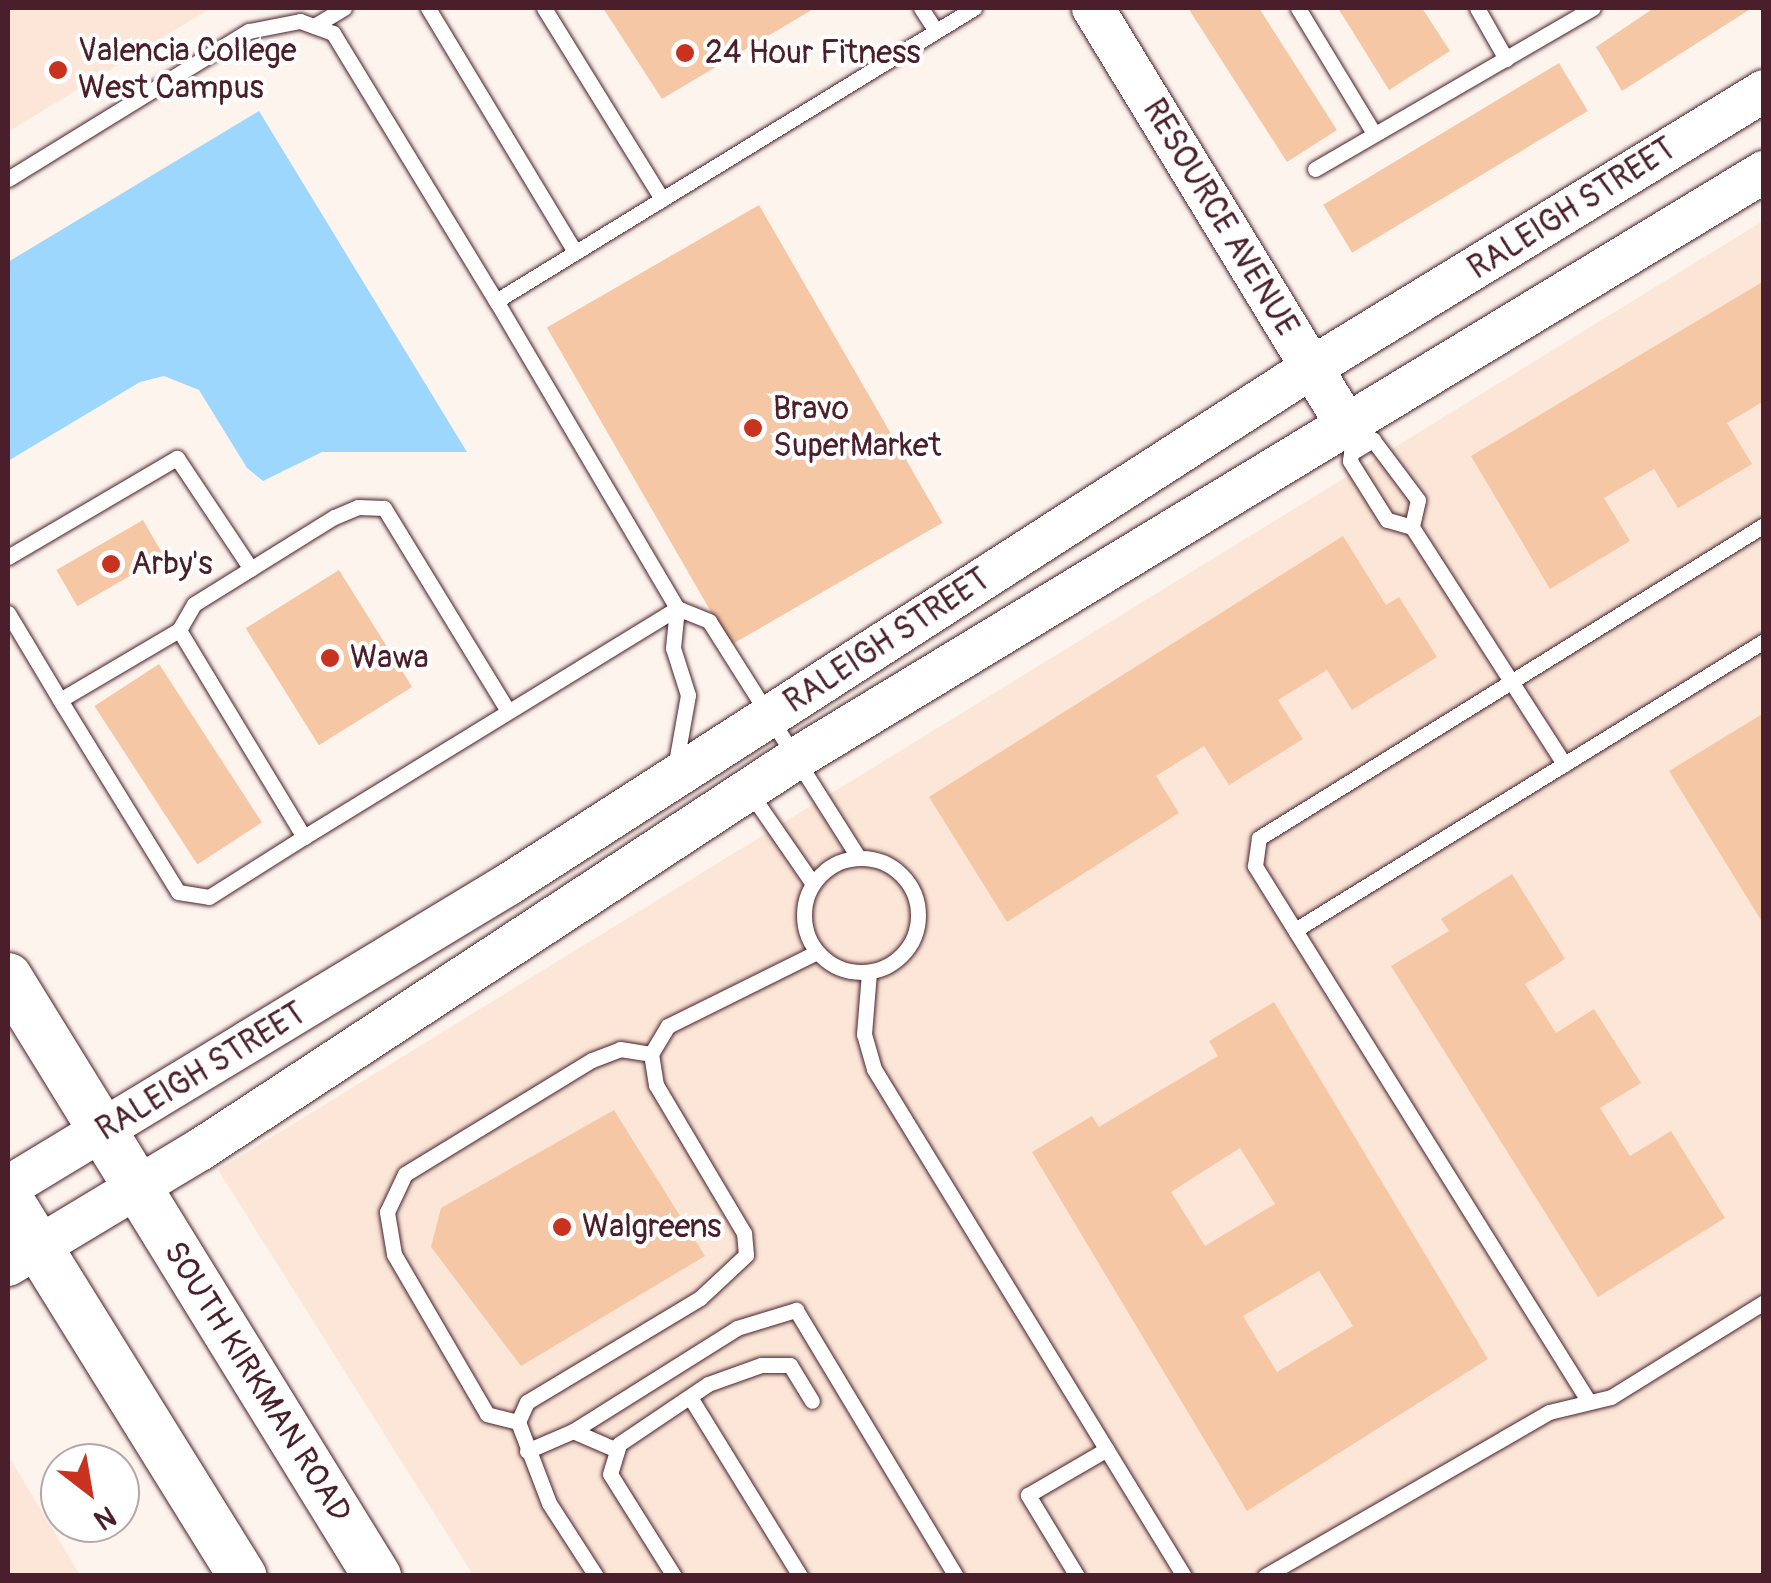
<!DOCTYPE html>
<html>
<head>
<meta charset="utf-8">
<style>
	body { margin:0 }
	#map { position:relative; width:1771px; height:1583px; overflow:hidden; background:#fdf4ed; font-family:Pangolin,sans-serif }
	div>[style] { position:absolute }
	.built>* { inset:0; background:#fbe6d7 }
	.water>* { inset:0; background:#9ed7fe }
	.building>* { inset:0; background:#f6c7a5; transform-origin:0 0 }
	.roads { filter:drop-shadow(0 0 2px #4a1f2b) drop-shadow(0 0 2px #4a1f2b) }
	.lane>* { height:15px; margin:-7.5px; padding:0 7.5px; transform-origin:7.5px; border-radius:7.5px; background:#fff }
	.lane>.ring { margin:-7.5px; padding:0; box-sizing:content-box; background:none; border:15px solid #fff; border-radius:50% }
	.secondary>* { height:42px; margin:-21px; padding:0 21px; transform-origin:21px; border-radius:21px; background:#fff }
	.primary>* { height:48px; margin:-24px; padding:0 24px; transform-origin:24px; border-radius:24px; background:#fff }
	.dots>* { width:28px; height:28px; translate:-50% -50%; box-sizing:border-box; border:5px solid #fff; border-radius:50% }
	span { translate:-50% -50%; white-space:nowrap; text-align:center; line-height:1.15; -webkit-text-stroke:8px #fff; paint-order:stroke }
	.poi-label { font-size:32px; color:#4a1f2b }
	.left { translate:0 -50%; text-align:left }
	.street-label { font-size:32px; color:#4a1f2b }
	.frame { position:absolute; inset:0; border:10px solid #4a1f2b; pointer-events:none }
	.north { position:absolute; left:40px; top:1443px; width:100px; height:100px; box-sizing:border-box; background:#fff; border:2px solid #b7a5aa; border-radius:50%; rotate:149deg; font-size:28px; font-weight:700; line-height:40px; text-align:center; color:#4a1f2b }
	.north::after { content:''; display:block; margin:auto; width:35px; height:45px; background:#c8321e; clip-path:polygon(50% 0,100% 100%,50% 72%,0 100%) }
</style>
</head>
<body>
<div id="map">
	<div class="built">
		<i style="clip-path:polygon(8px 8px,211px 8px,8px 132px)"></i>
		<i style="clip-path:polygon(1763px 221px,1763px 1575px,473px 1575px,218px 1170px)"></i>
		<i style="clip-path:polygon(8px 1455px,80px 1575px,8px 1575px)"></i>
	</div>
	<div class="water">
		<i style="clip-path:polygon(259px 111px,467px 452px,322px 452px,263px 481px,247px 468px,199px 390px,164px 376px,140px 382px,8px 461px,8px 262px)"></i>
	</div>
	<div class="building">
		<i style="clip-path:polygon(603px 8px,815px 8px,662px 99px)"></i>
		<i style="clip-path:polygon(1188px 8px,1259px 8px,1337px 130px,1287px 162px)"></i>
		<i style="clip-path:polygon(1338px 8px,1422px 8px,1450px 51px,1389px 90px)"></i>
		<i style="clip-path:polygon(1654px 8px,1752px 8px,1622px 91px,1596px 47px)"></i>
		<i style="left:1559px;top:63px;width:56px;height:275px;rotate:59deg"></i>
		<i style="left:759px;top:205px;width:367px;height:245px;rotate:60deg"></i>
		<i style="clip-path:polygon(1764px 281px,1764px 401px,1727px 423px,1752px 464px,1678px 508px,1654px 469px,1604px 498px,1630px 541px,1550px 589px,1471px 456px)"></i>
		<i style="left:143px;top:520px;width:42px;height:100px;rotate:60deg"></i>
		<i style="clip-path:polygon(1343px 536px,1386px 605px,1399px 597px,1437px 657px,1352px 710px,1327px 670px,1278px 700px,1303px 739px,1229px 785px,1204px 746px,1156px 776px,1179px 813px,1007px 922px,929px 797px)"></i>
		<i style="left:339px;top:570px;width:138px;height:110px;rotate:58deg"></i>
		<i style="left:159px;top:664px;width:189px;height:77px;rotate:57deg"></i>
		<i style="clip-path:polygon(1764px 713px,1764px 925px,1669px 771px)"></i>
		<i style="clip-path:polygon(1512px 874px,1565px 959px,1525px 984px,1556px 1033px,1594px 1009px,1641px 1083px,1600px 1108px,1630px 1156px,1671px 1131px,1725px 1218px,1598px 1297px,1391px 966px,1449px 931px,1441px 919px)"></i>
		<i style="clip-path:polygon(evenodd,1274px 1002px,1488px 1359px,1247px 1511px,1032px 1152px,1092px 1116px,1099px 1127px,1218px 1056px,1209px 1041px,1274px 1002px,1240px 1148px,1275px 1204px,1205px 1246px,1171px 1192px,1240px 1148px,1274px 1002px,1319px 1271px,1353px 1326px,1277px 1372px,1243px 1316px,1319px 1271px)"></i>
		<i style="clip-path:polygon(614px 1110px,705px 1256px,521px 1366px,431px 1247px,441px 1208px)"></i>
	</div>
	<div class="roads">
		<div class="lane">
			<i style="left:428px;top:8px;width:285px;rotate:58.9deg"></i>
			<i style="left:544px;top:8px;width:225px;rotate:58.3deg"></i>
			<i style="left:921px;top:8px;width:27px;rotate:57deg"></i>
			<i style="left:1298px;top:8px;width:145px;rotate:58.8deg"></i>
			<i style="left:1477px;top:8px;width:59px;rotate:60.4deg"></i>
			<i style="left:314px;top:26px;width:35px;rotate:-31deg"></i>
			<i style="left:1315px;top:169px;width:321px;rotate:-30.1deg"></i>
			<i style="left:8px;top:179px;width:283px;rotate:-31.6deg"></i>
			<i style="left:249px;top:31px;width:52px;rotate:-11.1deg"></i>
			<i style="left:300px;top:21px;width:35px;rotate:20deg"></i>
			<i style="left:333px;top:33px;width:314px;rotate:58.7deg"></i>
			<i style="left:1373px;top:440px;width:75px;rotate:53.1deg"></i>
			<i style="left:1418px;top:500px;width:28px;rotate:103deg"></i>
			<i style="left:1412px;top:527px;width:26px;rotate:-164deg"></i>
			<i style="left:1387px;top:520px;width:70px;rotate:-122.1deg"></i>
			<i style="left:1350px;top:461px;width:8px;rotate:-83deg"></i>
			<i style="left:1351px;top:453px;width:26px;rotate:-31deg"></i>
			<i style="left:1412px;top:527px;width:282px;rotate:57.3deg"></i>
			<i style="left:8px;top:557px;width:196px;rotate:-30.4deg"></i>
			<i style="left:177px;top:458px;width:133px;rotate:56.3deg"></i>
			<i style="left:677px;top:608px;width:35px;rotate:22deg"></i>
			<i style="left:709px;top:621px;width:280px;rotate:57.7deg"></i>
			<i style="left:8px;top:613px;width:101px;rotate:59.1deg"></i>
			<i style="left:60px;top:700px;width:138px;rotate:-30.5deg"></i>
			<i style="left:60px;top:700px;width:225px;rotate:58.4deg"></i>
			<i style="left:178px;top:892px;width:31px;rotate:9deg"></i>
			<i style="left:209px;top:897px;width:112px;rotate:-32.3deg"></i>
			<i style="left:508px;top:711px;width:238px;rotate:-121.4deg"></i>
			<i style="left:384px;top:508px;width:26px;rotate:-178deg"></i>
			<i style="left:358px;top:507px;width:26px;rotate:157deg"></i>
			<i style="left:334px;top:517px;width:165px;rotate:148.1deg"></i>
			<i style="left:194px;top:604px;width:30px;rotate:120deg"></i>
			<i style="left:179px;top:630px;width:242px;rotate:58.9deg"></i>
			<i style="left:304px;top:837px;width:438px;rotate:-31.5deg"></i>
			<i style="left:675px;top:768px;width:74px;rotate:-79.9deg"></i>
			<i style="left:688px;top:695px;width:49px;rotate:-107.7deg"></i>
			<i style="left:673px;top:648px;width:40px;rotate:-84.3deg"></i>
			<i style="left:677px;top:608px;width:356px;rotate:-120.5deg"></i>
			<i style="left:496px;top:301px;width:561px;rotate:-31.51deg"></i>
			<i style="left:751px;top:794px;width:109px;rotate:55.4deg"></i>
			<i class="ring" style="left:804px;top:858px;width:99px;height:99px"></i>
			<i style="left:1295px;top:930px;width:551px;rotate:-31.64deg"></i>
			<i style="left:869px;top:972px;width:62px;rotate:94.6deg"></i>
			<i style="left:864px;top:1034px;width:36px;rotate:74deg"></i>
			<i style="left:874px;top:1069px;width:594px;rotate:58.56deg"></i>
			<i style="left:690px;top:1397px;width:210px;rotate:58.4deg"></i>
			<i style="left:1589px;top:1402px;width:632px;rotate:-121.93deg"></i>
			<i style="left:1255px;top:866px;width:28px;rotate:-82deg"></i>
			<i style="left:1259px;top:838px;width:594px;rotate:-31.79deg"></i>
			<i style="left:518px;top:1422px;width:32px;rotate:-166deg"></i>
			<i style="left:487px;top:1414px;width:185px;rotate:-120.2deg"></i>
			<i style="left:394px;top:1254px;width:43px;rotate:-99.5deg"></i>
			<i style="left:387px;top:1212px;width:42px;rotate:-64.7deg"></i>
			<i style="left:405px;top:1174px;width:219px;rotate:-31.4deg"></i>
			<i style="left:592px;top:1060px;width:30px;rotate:-21deg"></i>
			<i style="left:620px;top:1049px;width:31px;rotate:9deg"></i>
			<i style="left:573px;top:1431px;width:48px;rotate:23.4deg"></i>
			<i style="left:527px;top:1451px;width:50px;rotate:-23.5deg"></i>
			<i style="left:573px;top:1431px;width:194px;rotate:-32.1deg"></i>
			<i style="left:737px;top:1328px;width:62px;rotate:-17deg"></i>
			<i style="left:796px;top:1310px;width:310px;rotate:59deg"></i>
			<i style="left:596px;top:1576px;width:87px;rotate:-122.8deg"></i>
			<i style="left:549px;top:1503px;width:87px;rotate:-110.9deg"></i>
			<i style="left:518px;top:1422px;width:22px;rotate:-66deg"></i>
			<i style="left:527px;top:1402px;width:202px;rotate:-31deg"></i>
			<i style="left:700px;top:1298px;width:63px;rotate:-43.1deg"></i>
			<i style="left:746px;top:1255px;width:22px;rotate:-95deg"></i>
			<i style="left:744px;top:1233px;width:172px;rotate:-120.7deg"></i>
			<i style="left:656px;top:1085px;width:31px;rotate:-99deg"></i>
			<i style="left:651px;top:1054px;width:33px;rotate:-59deg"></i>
			<i style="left:668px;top:1026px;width:166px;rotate:-26.4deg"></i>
			<i style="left:674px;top:1576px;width:120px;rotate:-122.1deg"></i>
			<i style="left:610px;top:1474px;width:31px;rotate:-73deg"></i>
			<i style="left:619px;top:1444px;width:107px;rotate:-34deg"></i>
			<i style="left:708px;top:1384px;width:56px;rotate:-19.7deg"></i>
			<i style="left:761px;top:1365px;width:29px"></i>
			<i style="left:790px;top:1365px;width:42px;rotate:58.6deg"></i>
			<i style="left:1077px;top:1576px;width:95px;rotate:-121.2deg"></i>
			<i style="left:1028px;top:1495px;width:91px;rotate:-30.2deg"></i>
			<i style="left:1265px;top:1576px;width:328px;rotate:-30deg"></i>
			<i style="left:1549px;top:1412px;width:64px;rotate:-13.6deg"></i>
			<i style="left:1611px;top:1397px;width:180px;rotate:-31.8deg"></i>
		</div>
		<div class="secondary">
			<i style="left:1093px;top:8px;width:491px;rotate:58.7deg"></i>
			<i style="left:8px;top:1187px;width:585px;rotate:-31.17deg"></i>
			<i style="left:509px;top:884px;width:954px;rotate:-32.76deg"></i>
			<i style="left:1311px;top:368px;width:531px;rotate:-31.44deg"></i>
			<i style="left:8px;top:1265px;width:225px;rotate:-31deg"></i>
			<i style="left:201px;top:1149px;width:713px;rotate:-33.27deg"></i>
			<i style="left:797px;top:758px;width:1131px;rotate:-31.22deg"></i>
		</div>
		<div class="primary">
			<i style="left:8px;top:977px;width:704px;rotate:58.37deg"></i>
			<i style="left:8px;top:1198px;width:445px;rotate:58.2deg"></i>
		</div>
	</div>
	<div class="dots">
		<i style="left:685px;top:53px;background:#c8321e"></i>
		<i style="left:58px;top:70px;background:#c8321e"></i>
		<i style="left:753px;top:428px;background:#c8321e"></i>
		<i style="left:111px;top:564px;background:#c8321e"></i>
		<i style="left:330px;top:658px;background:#c8321e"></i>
		<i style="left:562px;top:1227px;background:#c8321e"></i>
	</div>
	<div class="poi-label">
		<span class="left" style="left:78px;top:70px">Valencia College<br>West Campus</span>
		<span class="left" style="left:705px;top:53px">24 Hour Fitness</span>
		<span class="left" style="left:773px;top:428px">Bravo<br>SuperMarket</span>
		<span class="left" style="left:131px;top:564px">Arby's</span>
		<span class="left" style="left:350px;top:658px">Wawa</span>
		<span class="left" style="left:582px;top:1227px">Walgreens</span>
	</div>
	<div class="street-label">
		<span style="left:1572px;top:209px;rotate:-32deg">RALEIGH STREET</span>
		<span style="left:1220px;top:218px;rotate:59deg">RESOURCE AVENUE</span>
		<span style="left:887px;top:641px;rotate:-33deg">RALEIGH STREET</span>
		<span style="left:201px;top:1072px;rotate:-31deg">RALEIGH STREET</span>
		<span style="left:257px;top:1382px;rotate:58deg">SOUTH KIRKMAN ROAD</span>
	</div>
	<div class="frame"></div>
	<div class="north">N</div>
</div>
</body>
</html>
